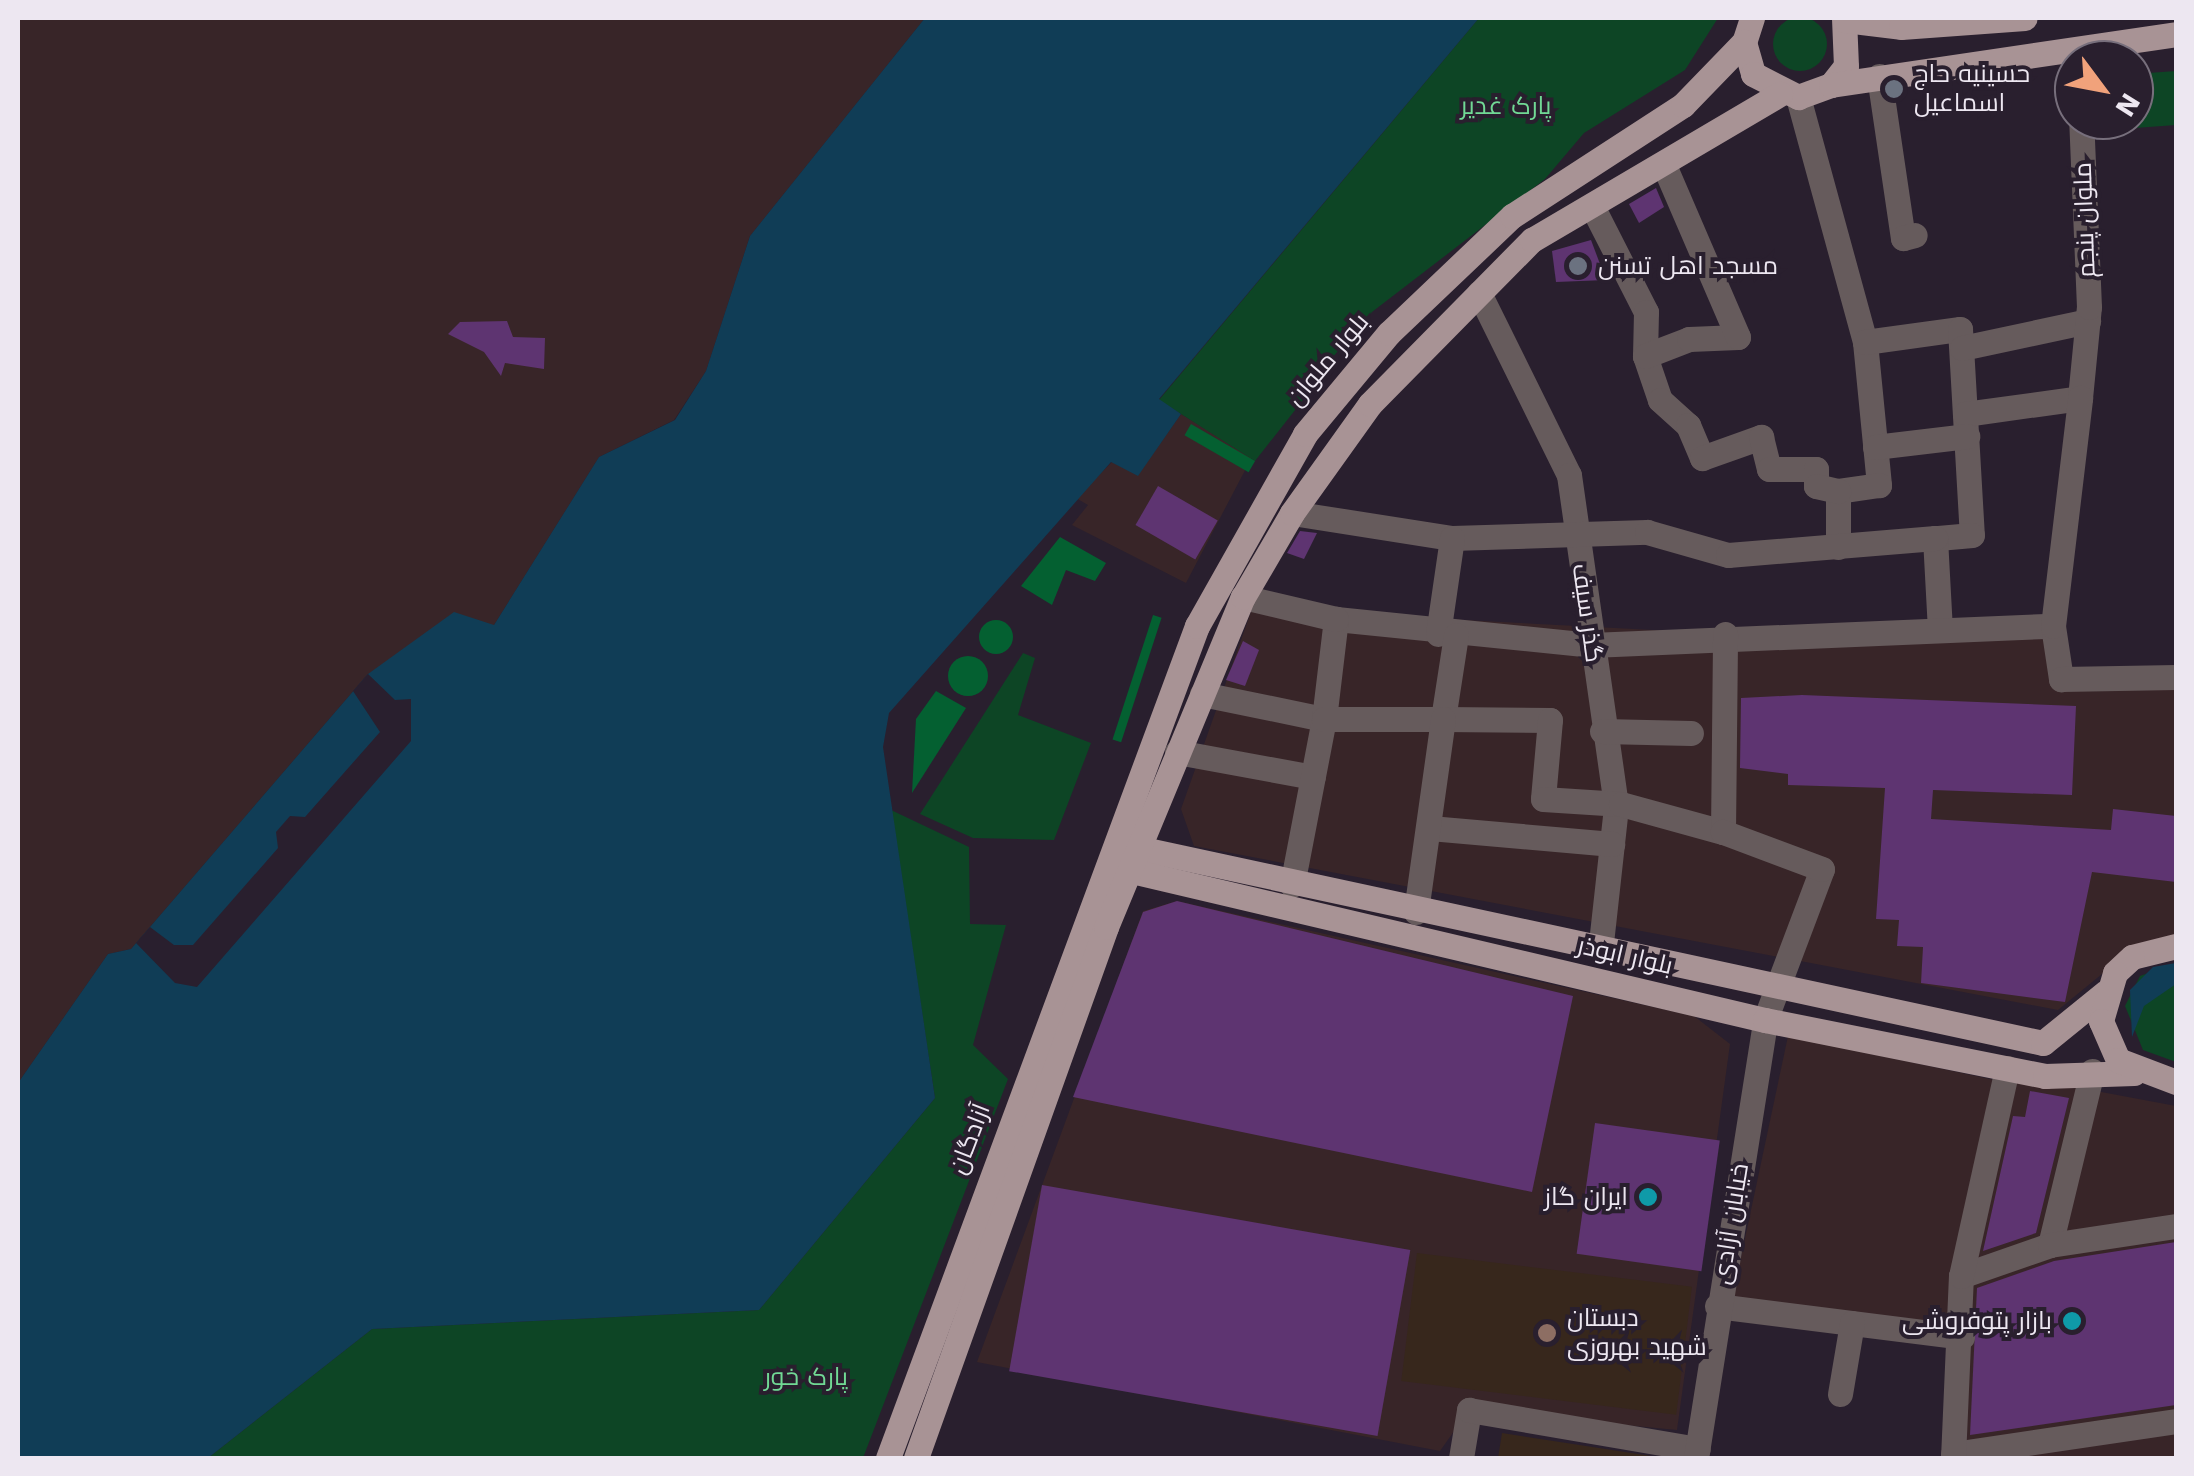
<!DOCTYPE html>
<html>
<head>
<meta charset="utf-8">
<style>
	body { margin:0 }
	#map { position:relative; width:2194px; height:1476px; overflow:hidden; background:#291f2e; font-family:"Work Sans",Cairo,sans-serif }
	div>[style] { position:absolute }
	.commercial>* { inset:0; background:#382528; transform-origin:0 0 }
	.education>* { inset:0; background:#37271c; transform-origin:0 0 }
	.green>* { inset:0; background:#0d4525 }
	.round { border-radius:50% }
	.forest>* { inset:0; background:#046031; transform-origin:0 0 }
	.water>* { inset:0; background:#103d56 }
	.pier>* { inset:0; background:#291f2e }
	.building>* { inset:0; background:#5e3471; transform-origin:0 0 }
	.minor>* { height:25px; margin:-12.5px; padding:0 12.5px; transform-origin:12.5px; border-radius:12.5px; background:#665b5c }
	.major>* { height:25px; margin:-12.5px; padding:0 12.5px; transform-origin:12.5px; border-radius:12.5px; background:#a89395 }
	.dots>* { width:28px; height:28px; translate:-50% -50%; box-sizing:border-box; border:5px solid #291f2e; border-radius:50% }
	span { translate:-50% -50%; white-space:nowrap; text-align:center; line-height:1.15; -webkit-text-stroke:8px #291f2e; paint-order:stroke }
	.poi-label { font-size:25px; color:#ede7f1 }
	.left { translate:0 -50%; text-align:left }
	.right { translate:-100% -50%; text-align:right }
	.park-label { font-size:25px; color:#71d995 }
	.street-label { font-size:25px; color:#ede7f1 }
	.frame { position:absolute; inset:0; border:20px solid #ede7f1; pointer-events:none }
	.north { position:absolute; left:2054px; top:40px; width:100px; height:100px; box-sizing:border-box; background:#291f2e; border:2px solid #776f7c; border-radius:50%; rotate:122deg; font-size:28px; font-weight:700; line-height:40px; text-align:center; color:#ede7f1 }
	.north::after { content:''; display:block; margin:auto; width:35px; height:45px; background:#f1a27b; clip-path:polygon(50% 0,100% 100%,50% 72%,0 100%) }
</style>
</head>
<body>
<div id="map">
	<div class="commercial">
		<i style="clip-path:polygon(18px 18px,925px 18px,750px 236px,706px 371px,674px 420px,599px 457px,494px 625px,368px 674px,131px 949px,108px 954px,18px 1083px)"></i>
		<i style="clip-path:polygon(1181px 414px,1252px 457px,1186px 583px,1072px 525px,1088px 505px,1076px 498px,1112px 462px,1138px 475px)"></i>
		<i style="clip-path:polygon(1252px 609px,1729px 634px,2053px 626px,2061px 679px,2176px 677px,2176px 946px,2102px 974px,2058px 1010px,1194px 846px,1181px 809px)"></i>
		<i style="clip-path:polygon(1177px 901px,1694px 1016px,1730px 1044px,1677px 1430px,1469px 1410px,1440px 1451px,977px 1362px,1143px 911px)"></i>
		<i style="left:1788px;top:1036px;width:215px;height:272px;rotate:12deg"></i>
		<i style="clip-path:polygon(2011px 1075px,2176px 1106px,2176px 1458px,1951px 1458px,1967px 1276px)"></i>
	</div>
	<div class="education">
		<i style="left:1417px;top:1253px;width:277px;height:129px;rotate:7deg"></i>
		<i style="clip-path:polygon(1502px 1433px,1664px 1458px,1498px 1458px)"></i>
	</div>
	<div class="green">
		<i class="round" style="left:1773px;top:17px;width:54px;height:54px"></i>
		<i style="clip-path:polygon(1479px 18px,1718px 18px,1685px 70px,1584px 133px,1545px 179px,1372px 312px,1255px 461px,1159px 400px)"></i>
		<i style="clip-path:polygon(2176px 71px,2176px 125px,2094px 131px,2093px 120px,2134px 120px,2134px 74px)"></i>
		<i style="clip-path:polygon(1023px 653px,1035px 658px,1018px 715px,1091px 743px,1054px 840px,973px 838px,920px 814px)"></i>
		<i style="clip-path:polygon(891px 810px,969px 847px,970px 924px,1006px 925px,973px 1045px,1008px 1079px,863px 1458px,208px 1458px,372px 1329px,759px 1310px,935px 1098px)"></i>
		<i style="clip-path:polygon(2176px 963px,2176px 1062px,2143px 1050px,2125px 1006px,2140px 976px)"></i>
	</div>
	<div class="forest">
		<i style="left:1191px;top:424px;width:74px;height:13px;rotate:30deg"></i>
		<i style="clip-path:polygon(1060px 537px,1106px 563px,1095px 581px,1066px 570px,1052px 605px,1021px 586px)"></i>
		<i style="left:1153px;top:615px;width:9px;height:131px;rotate:18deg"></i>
		<i class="round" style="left:979px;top:620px;width:34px;height:34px"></i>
		<i class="round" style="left:948px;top:656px;width:40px;height:40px"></i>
		<i style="clip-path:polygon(936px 691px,966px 708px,912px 793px,916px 719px)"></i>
	</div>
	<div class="water">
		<i style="clip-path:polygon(925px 18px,1479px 18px,1159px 399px,1181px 414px,1138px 476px,1111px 462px,889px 713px,883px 747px,935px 1098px,759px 1310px,372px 1329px,208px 1458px,18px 1458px,18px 1083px,108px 954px,131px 949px,368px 674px,454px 612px,494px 625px,599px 457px,675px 420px,706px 371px,750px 236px)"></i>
		<i style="clip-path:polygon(2176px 963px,2176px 984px,2144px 1006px,2132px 1037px,2130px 990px,2153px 967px)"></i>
	</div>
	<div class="pier">
		<i style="clip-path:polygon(368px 674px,395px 700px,411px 699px,411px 741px,197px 987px,175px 983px,136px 943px,150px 927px,174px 945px,193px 945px,278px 848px,276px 832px,290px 816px,305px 817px,380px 732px,353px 691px)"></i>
	</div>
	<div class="building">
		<i style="clip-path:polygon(1656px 188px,1664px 207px,1639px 223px,1629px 204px)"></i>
		<i style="clip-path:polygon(1591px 240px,1606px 280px,1556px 282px,1552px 251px)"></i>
		<i style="clip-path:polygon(507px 321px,513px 337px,545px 338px,544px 369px,505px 363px,501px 376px,484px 352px,448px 334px,460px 322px)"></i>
		<i style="left:1158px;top:486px;width:69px;height:45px;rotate:30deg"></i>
		<i style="clip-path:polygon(1300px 531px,1317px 533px,1304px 559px,1287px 553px)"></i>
		<i style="clip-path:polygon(1243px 641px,1259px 650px,1245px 686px,1226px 680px)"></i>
		<i style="clip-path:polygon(1802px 695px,2076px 706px,2072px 795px,1933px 790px,1931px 819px,2111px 830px,2113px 809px,2176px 816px,2176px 882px,2092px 872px,2065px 1002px,1921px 983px,1923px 947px,1897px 946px,1899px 920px,1876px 919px,1885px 788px,1788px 785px,1788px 774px,1740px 768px,1741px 698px)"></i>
		<i style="clip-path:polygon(1177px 901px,1573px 996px,1532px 1192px,1073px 1097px,1143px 912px)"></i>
		<i style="clip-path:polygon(2030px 1091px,2069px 1098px,2036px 1233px,1983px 1251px,2013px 1116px,2025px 1117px)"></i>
		<i style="left:1595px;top:1123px;width:126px;height:132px;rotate:8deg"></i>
		<i style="left:1042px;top:1185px;width:374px;height:189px;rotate:10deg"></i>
		<i style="clip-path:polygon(2176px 1242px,2176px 1405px,1970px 1435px,1977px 1288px,2054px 1261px)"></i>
	</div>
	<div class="minor">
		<i style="left:1879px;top:76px;width:164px;rotate:81.6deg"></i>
		<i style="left:1903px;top:238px;width:12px;rotate:-14deg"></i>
		<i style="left:1798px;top:97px;width:254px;rotate:74.7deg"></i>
		<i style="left:1865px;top:342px;width:144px;rotate:84.4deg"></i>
		<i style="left:1879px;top:485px;width:41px;rotate:171.7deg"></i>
		<i style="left:1838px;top:491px;width:56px;rotate:90deg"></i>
		<i style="left:1592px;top:206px;width:119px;rotate:63deg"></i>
		<i style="left:1646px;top:312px;width:44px;rotate:91.3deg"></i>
		<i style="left:1645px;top:356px;width:46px;rotate:71.2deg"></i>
		<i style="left:1660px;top:400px;width:38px;rotate:42deg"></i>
		<i style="left:1688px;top:425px;width:36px;rotate:67deg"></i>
		<i style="left:1702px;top:458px;width:63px;rotate:-19.6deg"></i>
		<i style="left:1761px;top:437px;width:33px;rotate:76deg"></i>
		<i style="left:1769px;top:469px;width:47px"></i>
		<i style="left:1816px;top:469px;width:17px;rotate:90deg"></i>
		<i style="left:1816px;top:486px;width:23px;rotate:13deg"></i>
		<i style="left:1479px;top:293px;width:203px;rotate:63.7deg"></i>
		<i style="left:1569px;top:475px;width:335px;rotate:81.9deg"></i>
		<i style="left:1616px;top:807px;width:146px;rotate:96.3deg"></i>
		<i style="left:1865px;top:342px;width:96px;rotate:-7.8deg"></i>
		<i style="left:1960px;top:329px;width:206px;rotate:86.7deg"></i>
		<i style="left:1972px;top:535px;width:37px;rotate:175deg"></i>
		<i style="left:1935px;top:538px;width:91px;rotate:86.9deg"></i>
		<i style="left:1962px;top:348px;width:129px;rotate:-12.1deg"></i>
		<i style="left:1645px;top:356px;width:47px;rotate:-21.1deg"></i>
		<i style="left:1689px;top:339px;width:49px;rotate:-2.3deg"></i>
		<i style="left:1738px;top:337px;width:187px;rotate:-113.3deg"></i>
		<i style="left:1965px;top:414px;width:116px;rotate:-7.9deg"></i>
		<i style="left:2080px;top:398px;width:91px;rotate:-84.4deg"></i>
		<i style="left:2089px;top:307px;width:187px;rotate:-92.4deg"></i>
		<i style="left:1875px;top:447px;width:93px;rotate:-6.8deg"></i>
		<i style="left:1292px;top:513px;width:162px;rotate:8.9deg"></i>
		<i style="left:1452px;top:538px;width:195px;rotate:-1.8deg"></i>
		<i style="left:1647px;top:532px;width:84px;rotate:15.9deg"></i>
		<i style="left:1728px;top:555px;width:208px;rotate:-4.7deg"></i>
		<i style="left:1336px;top:619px;width:256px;rotate:5.8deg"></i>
		<i style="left:1591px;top:645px;width:462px;rotate:-2.4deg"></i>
		<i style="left:2053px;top:626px;width:54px;rotate:81.4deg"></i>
		<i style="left:2061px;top:679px;width:115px;rotate:-1deg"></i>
		<i style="left:2053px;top:626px;width:230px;rotate:-83.2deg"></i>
		<i style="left:1438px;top:634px;width:97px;rotate:-81.7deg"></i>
		<i style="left:1456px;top:635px;width:85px;rotate:98.8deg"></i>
		<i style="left:1443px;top:719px;width:107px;rotate:0.5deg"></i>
		<i style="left:1550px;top:720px;width:79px;rotate:95.1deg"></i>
		<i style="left:1543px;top:799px;width:78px;rotate:3.7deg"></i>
		<i style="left:1621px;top:804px;width:106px;rotate:15.4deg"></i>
		<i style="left:1723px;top:832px;width:198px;rotate:-89.4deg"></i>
		<i style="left:1202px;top:694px;width:125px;rotate:11.6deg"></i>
		<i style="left:1324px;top:719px;width:101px;rotate:-83.2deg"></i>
		<i style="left:1336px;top:619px;width:96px;rotate:-166.7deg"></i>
		<i style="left:1602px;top:731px;width:89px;rotate:1.3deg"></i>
		<i style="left:1177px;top:752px;width:138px;rotate:10.4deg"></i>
		<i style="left:1430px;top:828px;width:183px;rotate:5deg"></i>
		<i style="left:1292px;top:885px;width:169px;rotate:-79.1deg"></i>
		<i style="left:1324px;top:719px;width:119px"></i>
		<i style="left:1443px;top:719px;width:195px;rotate:98deg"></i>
		<i style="left:2050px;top:1245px;width:179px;rotate:-76.4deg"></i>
		<i style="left:1961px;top:1276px;width:94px;rotate:-19.2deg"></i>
		<i style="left:2050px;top:1245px;width:127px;rotate:-8.6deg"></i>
		<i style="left:1717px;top:1306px;width:247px;rotate:7.2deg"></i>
		<i style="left:1840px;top:1394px;width:72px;rotate:-80.4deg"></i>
		<i style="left:1953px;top:1454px;width:225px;rotate:-8.4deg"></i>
		<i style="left:1461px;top:1458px;width:49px;rotate:-80.5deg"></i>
		<i style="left:1469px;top:1410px;width:232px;rotate:9.7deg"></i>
		<i style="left:1696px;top:1458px;width:443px;rotate:-81deg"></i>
		<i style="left:1765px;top:1020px;width:161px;rotate:-69.3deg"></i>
		<i style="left:1822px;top:869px;width:106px;rotate:-159.5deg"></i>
		<i style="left:1953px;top:1458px;width:182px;rotate:-87.5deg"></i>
		<i style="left:1961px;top:1276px;width:213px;rotate:-77.5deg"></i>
	</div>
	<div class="major">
		<i style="left:1752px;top:18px;width:25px;rotate:108deg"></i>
		<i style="left:1744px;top:42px;width:33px;rotate:74deg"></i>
		<i style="left:1753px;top:74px;width:51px;rotate:27.1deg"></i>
		<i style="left:1798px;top:97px;width:35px;rotate:-20deg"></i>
		<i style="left:1831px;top:85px;width:24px;rotate:-52deg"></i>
		<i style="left:1846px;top:66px;width:48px;rotate:-92.4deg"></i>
		<i style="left:1845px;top:20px;width:56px;rotate:7.1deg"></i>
		<i style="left:1901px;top:27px;width:124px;rotate:-4.2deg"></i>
		<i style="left:1831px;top:85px;width:349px;rotate:-8.4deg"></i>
		<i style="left:1124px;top:845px;width:940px;rotate:12.16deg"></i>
		<i style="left:2043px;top:1043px;width:81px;rotate:-39deg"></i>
		<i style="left:1115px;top:867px;width:668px;rotate:13.25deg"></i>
		<i style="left:1765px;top:1020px;width:286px;rotate:11.3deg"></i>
		<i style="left:2045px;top:1076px;width:89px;rotate:-1.9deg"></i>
		<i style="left:2176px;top:946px;width:45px;rotate:166deg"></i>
		<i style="left:2132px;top:957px;width:23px;rotate:137deg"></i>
		<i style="left:2115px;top:973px;width:50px;rotate:106.3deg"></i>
		<i style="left:2101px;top:1021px;width:43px;rotate:66.4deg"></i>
		<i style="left:2118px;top:1060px;width:62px;rotate:20.8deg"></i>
		<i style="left:888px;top:1458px;width:888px;rotate:-69.63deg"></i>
		<i style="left:1197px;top:626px;width:220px;rotate:-60.6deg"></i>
		<i style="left:1305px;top:434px;width:131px;rotate:-50.3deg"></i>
		<i style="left:1389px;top:333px;width:170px;rotate:-43.6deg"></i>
		<i style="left:1512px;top:216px;width:204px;rotate:-33deg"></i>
		<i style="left:1683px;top:105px;width:88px;rotate:-45.9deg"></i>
		<i style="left:916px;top:1458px;width:564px;rotate:-70.31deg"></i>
		<i style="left:1106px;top:927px;width:357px;rotate:-67.5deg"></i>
		<i style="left:1243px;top:597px;width:97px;rotate:-59.7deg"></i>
		<i style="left:1292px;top:513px;width:134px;rotate:-54.4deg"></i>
		<i style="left:1370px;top:404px;width:231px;rotate:-45.4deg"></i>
		<i style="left:1532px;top:240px;width:288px;rotate:-30.5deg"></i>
	</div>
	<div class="dots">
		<i style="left:1894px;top:89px;background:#6b7280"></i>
		<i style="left:1578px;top:266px;background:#6b7280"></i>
		<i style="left:1648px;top:1197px;background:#0f9aa8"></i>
		<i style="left:2072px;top:1321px;background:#0f9aa8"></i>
		<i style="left:1547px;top:1333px;background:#8d6e63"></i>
	</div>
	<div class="poi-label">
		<span class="left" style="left:1914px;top:89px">حسینیه حاج<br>اسماعیل</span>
		<span class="left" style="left:1598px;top:266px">مسجد اهل تسنن</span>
		<span class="right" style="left:1628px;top:1197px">ایران گاز</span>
		<span class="left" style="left:1567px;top:1333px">دبستان<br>شهید بهروزی</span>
		<span class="right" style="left:2052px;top:1321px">بازار پتوفروشی</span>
	</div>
	<div class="park-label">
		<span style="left:1506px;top:106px">پارک غدیر</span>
		<span style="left:806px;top:1377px">پارک خور</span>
	</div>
	<div class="street-label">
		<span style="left:2085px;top:220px;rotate:-92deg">ملوان پنجم</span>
		<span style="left:1328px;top:360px;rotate:-50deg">بلوار ملوان</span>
		<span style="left:1587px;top:613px;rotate:82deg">گذر سیف</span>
		<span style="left:1625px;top:956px;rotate:13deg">بلوار ابوذر</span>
		<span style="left:970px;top:1139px;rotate:-69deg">آزادگان</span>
		<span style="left:1731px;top:1224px;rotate:-81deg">خیابان آزادی</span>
	</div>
	<div class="frame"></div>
	<div class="north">N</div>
</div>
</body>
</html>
